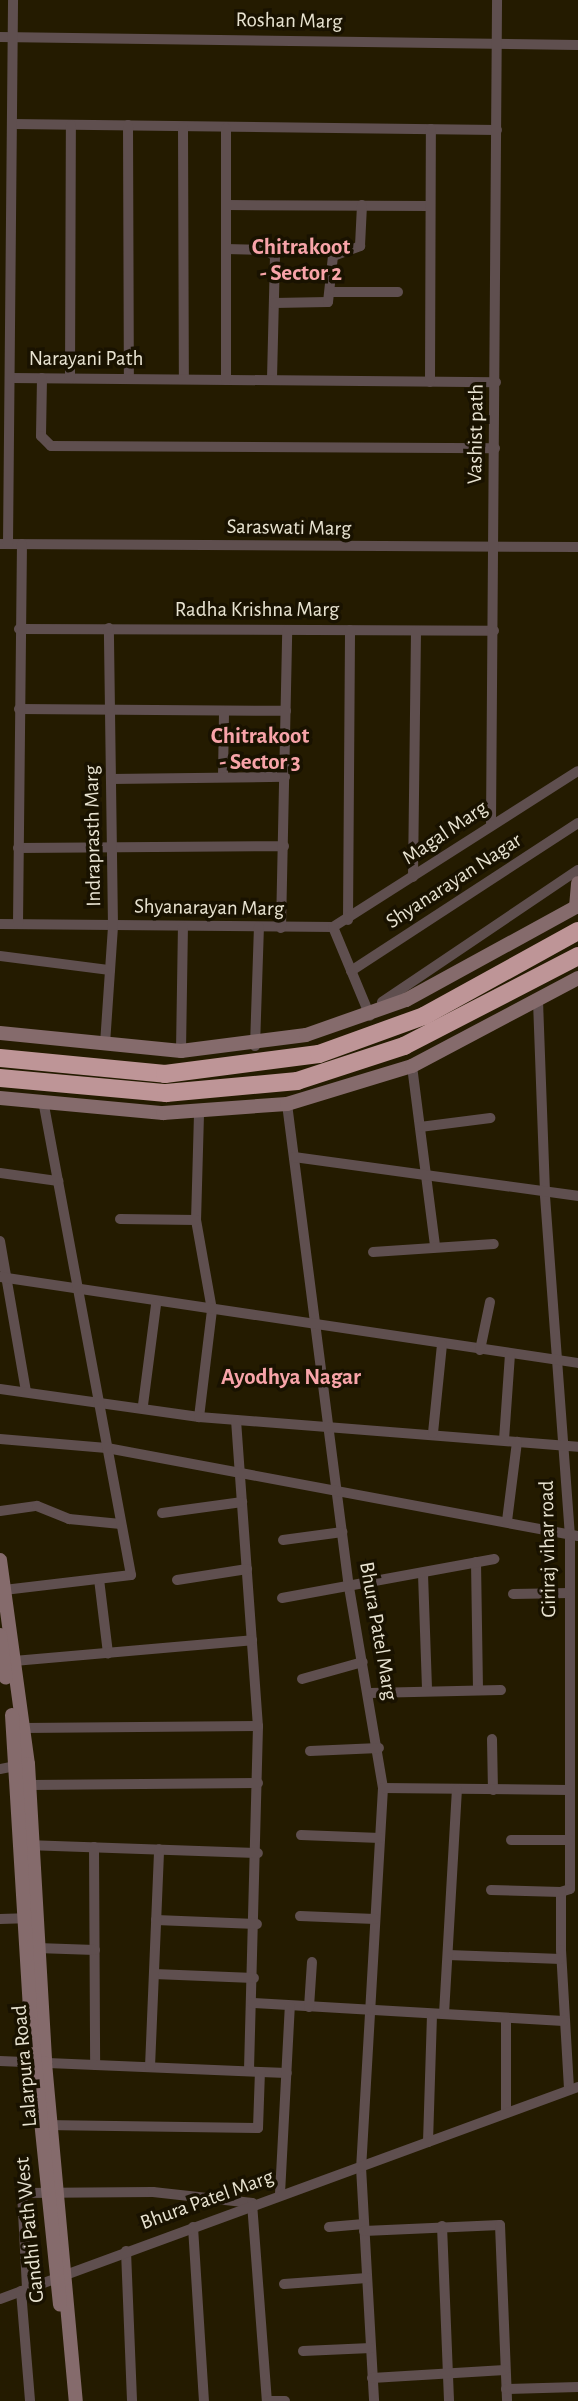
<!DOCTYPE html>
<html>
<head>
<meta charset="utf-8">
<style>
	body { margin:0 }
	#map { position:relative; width:578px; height:2401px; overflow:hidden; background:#241b00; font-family:"Alegreya Sans",sans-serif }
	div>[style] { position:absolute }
	.street>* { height:10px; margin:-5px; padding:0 5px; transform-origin:5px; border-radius:5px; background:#5f4f4f }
	.secondary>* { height:14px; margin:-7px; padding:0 7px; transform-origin:7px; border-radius:7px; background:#856b6c }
	.highway>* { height:18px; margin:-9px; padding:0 9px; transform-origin:9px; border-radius:9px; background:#be9597 }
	span { translate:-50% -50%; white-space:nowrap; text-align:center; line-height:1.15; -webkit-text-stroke:7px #191200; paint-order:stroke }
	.street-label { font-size:21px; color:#e8e3d1 }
	.neighbourhood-label { font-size:23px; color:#f8a4a9; font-weight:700 }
</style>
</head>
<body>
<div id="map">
	<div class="street">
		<i style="left:0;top:37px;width:578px;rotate:0.79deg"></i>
		<i style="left:12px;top:124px;width:485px;rotate:0.7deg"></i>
		<i style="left:128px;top:125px;width:252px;rotate:89.8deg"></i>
		<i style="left:183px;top:127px;width:251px;rotate:89.8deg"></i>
		<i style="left:227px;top:205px;width:203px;rotate:0.3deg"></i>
		<i style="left:226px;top:249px;width:40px;rotate:1.4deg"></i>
		<i style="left:266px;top:250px;width:11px;rotate:34deg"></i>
		<i style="left:275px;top:256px;width:124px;rotate:91.4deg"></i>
		<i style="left:330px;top:292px;width:68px"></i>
		<i style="left:274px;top:303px;width:54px;rotate:-1.1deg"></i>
		<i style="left:328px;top:302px;width:46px;rotate:-83.8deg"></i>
		<i style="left:333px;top:256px;width:29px;rotate:-20deg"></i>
		<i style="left:360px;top:246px;width:41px;rotate:-87.2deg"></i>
		<i style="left:11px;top:378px;width:485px;rotate:0.5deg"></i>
		<i style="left:42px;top:378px;width:58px;rotate:91deg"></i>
		<i style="left:41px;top:436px;width:14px;rotate:45deg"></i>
		<i style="left:51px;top:446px;width:444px;rotate:0.3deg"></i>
		<i style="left:70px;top:378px;width:253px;rotate:-89.8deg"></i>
		<i style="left:226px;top:380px;width:252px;rotate:-90deg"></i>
		<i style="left:430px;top:382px;width:253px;rotate:-89.8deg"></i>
		<i style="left:0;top:544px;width:578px;rotate:0.3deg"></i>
		<i style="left:8px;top:544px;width:544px;rotate:-89.47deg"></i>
		<i style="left:19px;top:629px;width:475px;rotate:0.2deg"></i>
		<i style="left:19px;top:709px;width:267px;rotate:0.4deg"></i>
		<i style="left:223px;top:777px;width:66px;rotate:-89.1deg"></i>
		<i style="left:111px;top:779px;width:174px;rotate:-0.7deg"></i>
		<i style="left:491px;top:824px;width:824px;rotate:-89.58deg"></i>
		<i style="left:18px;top:848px;width:266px;rotate:-0.4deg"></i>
		<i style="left:413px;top:877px;width:246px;rotate:-89.3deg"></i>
		<i style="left:348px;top:920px;width:290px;rotate:-89.6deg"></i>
		<i style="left:0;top:924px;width:333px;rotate:0.5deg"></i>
		<i style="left:333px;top:927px;width:290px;rotate:-32.5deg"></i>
		<i style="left:18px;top:924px;width:380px;rotate:-89.4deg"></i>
		<i style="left:333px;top:927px;width:96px;rotate:67.4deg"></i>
		<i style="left:281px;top:928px;width:298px;rotate:-88.8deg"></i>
		<i style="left:0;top:956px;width:111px;rotate:7.3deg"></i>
		<i style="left:351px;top:971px;width:271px;rotate:-33.1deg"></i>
		<i style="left:538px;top:1001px;width:195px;rotate:87.9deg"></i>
		<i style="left:545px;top:1196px;width:339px;rotate:85.8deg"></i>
		<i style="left:570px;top:1534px;width:355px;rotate:90deg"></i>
		<i style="left:570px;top:1889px;width:9px;rotate:162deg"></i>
		<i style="left:561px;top:1892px;width:58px;rotate:90deg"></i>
		<i style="left:561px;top:1950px;width:140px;rotate:86.7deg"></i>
		<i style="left:382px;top:1002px;width:236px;rotate:-34deg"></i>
		<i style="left:105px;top:1044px;width:118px;rotate:-86.1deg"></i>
		<i style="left:113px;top:926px;width:298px;rotate:-90.8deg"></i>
		<i style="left:255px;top:1046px;width:119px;rotate:-88.1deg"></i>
		<i style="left:181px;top:1051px;width:124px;rotate:-89.1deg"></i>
		<i style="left:412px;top:1066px;width:181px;rotate:82.7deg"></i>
		<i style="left:287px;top:1104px;width:487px;rotate:82.7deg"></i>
		<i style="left:349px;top:1587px;width:204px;rotate:80.4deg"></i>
		<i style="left:383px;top:1788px;width:380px;rotate:93.3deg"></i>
		<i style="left:361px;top:2167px;width:234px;rotate:86.8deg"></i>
		<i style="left:199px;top:1114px;width:106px;rotate:91.6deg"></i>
		<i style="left:196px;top:1220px;width:91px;rotate:79.9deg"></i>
		<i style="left:212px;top:1310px;width:108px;rotate:96.9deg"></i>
		<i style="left:420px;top:1127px;width:71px;rotate:-7.3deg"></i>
		<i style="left:294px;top:1157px;width:287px;rotate:7.8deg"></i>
		<i style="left:0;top:1173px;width:59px;rotate:7.9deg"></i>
		<i style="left:120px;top:1219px;width:76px;rotate:0.8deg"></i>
		<i style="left:0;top:1241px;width:153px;rotate:80.2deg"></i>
		<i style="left:373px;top:1252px;width:121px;rotate:-3.8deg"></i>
		<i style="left:0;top:1277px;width:584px;rotate:8.46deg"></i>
		<i style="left:480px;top:1350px;width:49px;rotate:-78.2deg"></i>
		<i style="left:0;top:1389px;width:201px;rotate:8deg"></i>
		<i style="left:199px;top:1417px;width:380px;rotate:4.5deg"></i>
		<i style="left:143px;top:1405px;width:101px;rotate:-82.6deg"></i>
		<i style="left:236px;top:1420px;width:307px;rotate:85.9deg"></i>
		<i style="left:258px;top:1726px;width:345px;rotate:91.5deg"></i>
		<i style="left:433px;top:1433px;width:89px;rotate:-84.2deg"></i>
		<i style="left:0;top:1439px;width:107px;rotate:4.8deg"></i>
		<i style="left:107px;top:1448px;width:479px;rotate:10.6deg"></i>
		<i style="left:504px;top:1440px;width:86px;rotate:-86deg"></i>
		<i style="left:0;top:1511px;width:37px;rotate:-8deg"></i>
		<i style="left:37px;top:1506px;width:35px;rotate:22deg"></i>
		<i style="left:69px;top:1519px;width:52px;rotate:5.5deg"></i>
		<i style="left:162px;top:1513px;width:81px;rotate:-7.8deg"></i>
		<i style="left:507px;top:1521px;width:80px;rotate:-82.8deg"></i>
		<i style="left:283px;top:1540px;width:60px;rotate:-7.7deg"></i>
		<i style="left:476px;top:1562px;width:128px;rotate:89.1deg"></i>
		<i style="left:423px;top:1574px;width:117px;rotate:88deg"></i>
		<i style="left:99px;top:1579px;width:75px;rotate:83.1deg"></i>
		<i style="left:177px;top:1580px;width:71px;rotate:-8.9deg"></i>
		<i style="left:4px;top:1590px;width:128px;rotate:-6.7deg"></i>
		<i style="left:131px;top:1575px;width:479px;rotate:-100.5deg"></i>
		<i style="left:513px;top:1594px;width:57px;rotate:-1deg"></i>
		<i style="left:282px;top:1598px;width:216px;rotate:-10.4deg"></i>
		<i style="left:14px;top:1661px;width:239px;rotate:-5deg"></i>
		<i style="left:302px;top:1679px;width:63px;rotate:-15.6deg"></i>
		<i style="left:370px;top:1693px;width:131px;rotate:-1.3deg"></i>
		<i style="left:23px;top:1728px;width:235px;rotate:-0.5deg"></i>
		<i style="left:492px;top:1739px;width:51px;rotate:88.9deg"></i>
		<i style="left:310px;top:1751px;width:69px;rotate:-2.5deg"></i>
		<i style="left:0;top:1769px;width:20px;rotate:-11deg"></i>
		<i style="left:30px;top:1785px;width:228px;rotate:-0.5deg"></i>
		<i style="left:383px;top:1788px;width:186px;rotate:0.6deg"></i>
		<i style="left:301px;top:1835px;width:79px;rotate:2.2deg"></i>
		<i style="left:511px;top:1840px;width:59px"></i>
		<i style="left:26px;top:1845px;width:232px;rotate:2deg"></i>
		<i style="left:94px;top:1847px;width:218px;rotate:89.7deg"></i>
		<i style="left:491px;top:1890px;width:70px;rotate:1.6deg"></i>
		<i style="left:300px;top:1916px;width:75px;rotate:2.3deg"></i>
		<i style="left:0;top:1919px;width:24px;rotate:-2deg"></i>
		<i style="left:156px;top:1920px;width:101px;rotate:2.3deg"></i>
		<i style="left:37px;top:1948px;width:58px;rotate:2deg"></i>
		<i style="left:448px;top:1955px;width:113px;rotate:2deg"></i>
		<i style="left:154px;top:1974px;width:100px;rotate:2.3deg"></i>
		<i style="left:252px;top:2003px;width:312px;rotate:3.3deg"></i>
		<i style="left:309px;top:2007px;width:45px;rotate:-86.2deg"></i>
		<i style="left:444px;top:2014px;width:225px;rotate:-86.7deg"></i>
		<i style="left:506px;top:2018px;width:95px;rotate:90deg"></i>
		<i style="left:0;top:2061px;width:287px;rotate:2.4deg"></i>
		<i style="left:150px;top:2067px;width:218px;rotate:-87.6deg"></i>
		<i style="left:44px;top:2125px;width:214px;rotate:0.8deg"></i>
		<i style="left:258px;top:2128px;width:56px;rotate:-88deg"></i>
		<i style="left:428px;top:2142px;width:128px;rotate:-88.2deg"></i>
		<i style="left:280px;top:2194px;width:188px;rotate:-87deg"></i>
		<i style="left:442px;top:2226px;width:175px;rotate:87.7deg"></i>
		<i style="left:193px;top:2227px;width:174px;rotate:86.4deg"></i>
		<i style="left:329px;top:2227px;width:35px;rotate:-5deg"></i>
		<i style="left:364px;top:2231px;width:136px;rotate:-2.5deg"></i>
		<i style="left:500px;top:2225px;width:176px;rotate:87.7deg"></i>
		<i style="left:126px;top:2251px;width:150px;rotate:87.7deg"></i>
		<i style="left:284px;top:2284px;width:83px;rotate:-4.1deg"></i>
		<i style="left:27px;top:2288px;width:95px;rotate:-93deg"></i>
		<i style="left:22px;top:2193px;width:131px;rotate:-0.4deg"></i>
		<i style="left:153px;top:2192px;width:100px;rotate:6.3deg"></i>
		<i style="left:252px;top:2203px;width:199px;rotate:85.7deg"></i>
		<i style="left:21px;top:2291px;width:110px;rotate:85.3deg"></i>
		<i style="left:0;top:2299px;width:616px;rotate:-20.14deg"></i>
		<i style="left:303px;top:2351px;width:68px;rotate:-2.5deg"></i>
		<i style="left:372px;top:2378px;width:133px;rotate:-3.4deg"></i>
		<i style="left:506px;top:2389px;width:72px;rotate:-1.6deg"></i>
		<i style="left:269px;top:2401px;width:16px"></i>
	</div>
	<div class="secondary">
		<i style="left:576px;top:907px;width:24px;rotate:-85deg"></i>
		<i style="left:0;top:1033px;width:182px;rotate:5.7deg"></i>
		<i style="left:181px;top:1051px;width:126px;rotate:-7.3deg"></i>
		<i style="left:306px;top:1035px;width:106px;rotate:-19.3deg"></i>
		<i style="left:406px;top:1000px;width:196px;rotate:-28.7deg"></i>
		<i style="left:0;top:1098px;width:164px;rotate:5.3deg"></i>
		<i style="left:163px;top:1113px;width:124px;rotate:-4.2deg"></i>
		<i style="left:287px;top:1104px;width:131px;rotate:-16.9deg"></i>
		<i style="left:412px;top:1066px;width:188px;rotate:-27.9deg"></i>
		<i style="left:0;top:1560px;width:206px;rotate:82.2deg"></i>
		<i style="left:28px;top:1764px;width:299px;rotate:86.7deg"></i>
		<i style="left:45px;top:2063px;width:339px;rotate:84.8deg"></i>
		<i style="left:0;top:1635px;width:43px;rotate:82.1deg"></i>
		<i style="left:12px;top:1715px;width:310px;rotate:86.5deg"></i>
		<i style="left:31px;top:2024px;width:282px;rotate:84.1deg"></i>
	</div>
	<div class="highway">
		<i style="left:0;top:1058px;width:166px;rotate:5.5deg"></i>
		<i style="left:165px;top:1074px;width:155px;rotate:-7.4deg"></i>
		<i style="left:319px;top:1054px;width:112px;rotate:-19.9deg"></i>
		<i style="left:424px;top:1016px;width:176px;rotate:-28.9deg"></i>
		<i style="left:0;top:1078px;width:167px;rotate:5.2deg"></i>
		<i style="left:166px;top:1093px;width:132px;rotate:-5.2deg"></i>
		<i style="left:297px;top:1081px;width:113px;rotate:-18.1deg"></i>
		<i style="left:404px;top:1046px;width:196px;rotate:-27.3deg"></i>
	</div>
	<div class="street-label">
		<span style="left:289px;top:21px;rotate:1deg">Roshan Marg</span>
		<span style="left:86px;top:359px">Narayani Path</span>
		<span style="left:476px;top:434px;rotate:-89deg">Vashist path</span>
		<span style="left:289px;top:528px;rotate:1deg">Saraswati Marg</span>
		<span style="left:257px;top:610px">Radha Krishna Marg</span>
		<span style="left:445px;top:833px;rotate:-34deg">Magal Marg</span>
		<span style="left:93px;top:836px;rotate:-91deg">Indraprasth Marg</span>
		<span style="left:454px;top:881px;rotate:-33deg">Shyanarayan Nagar</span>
		<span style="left:209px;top:908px;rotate:1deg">Shyanarayan Marg</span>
		<span style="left:548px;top:1549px;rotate:-91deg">Giriraj vihar road</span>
		<span style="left:378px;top:1631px;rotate:80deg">Bhura Patel Marg</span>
		<span style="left:25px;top:2066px;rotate:-95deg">Lalarpura Road</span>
		<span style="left:207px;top:2200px;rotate:-20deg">Bhura Patel Marg</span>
		<span style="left:30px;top:2230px;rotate:-96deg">Gandhi Path West</span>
	</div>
	<div class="neighbourhood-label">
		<span style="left:301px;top:261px">Chitrakoot<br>- Sector 2</span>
		<span style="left:260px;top:750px">Chitrakoot<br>- Sector 3</span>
		<span style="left:291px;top:1378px">Ayodhya Nagar</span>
	</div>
</div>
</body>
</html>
